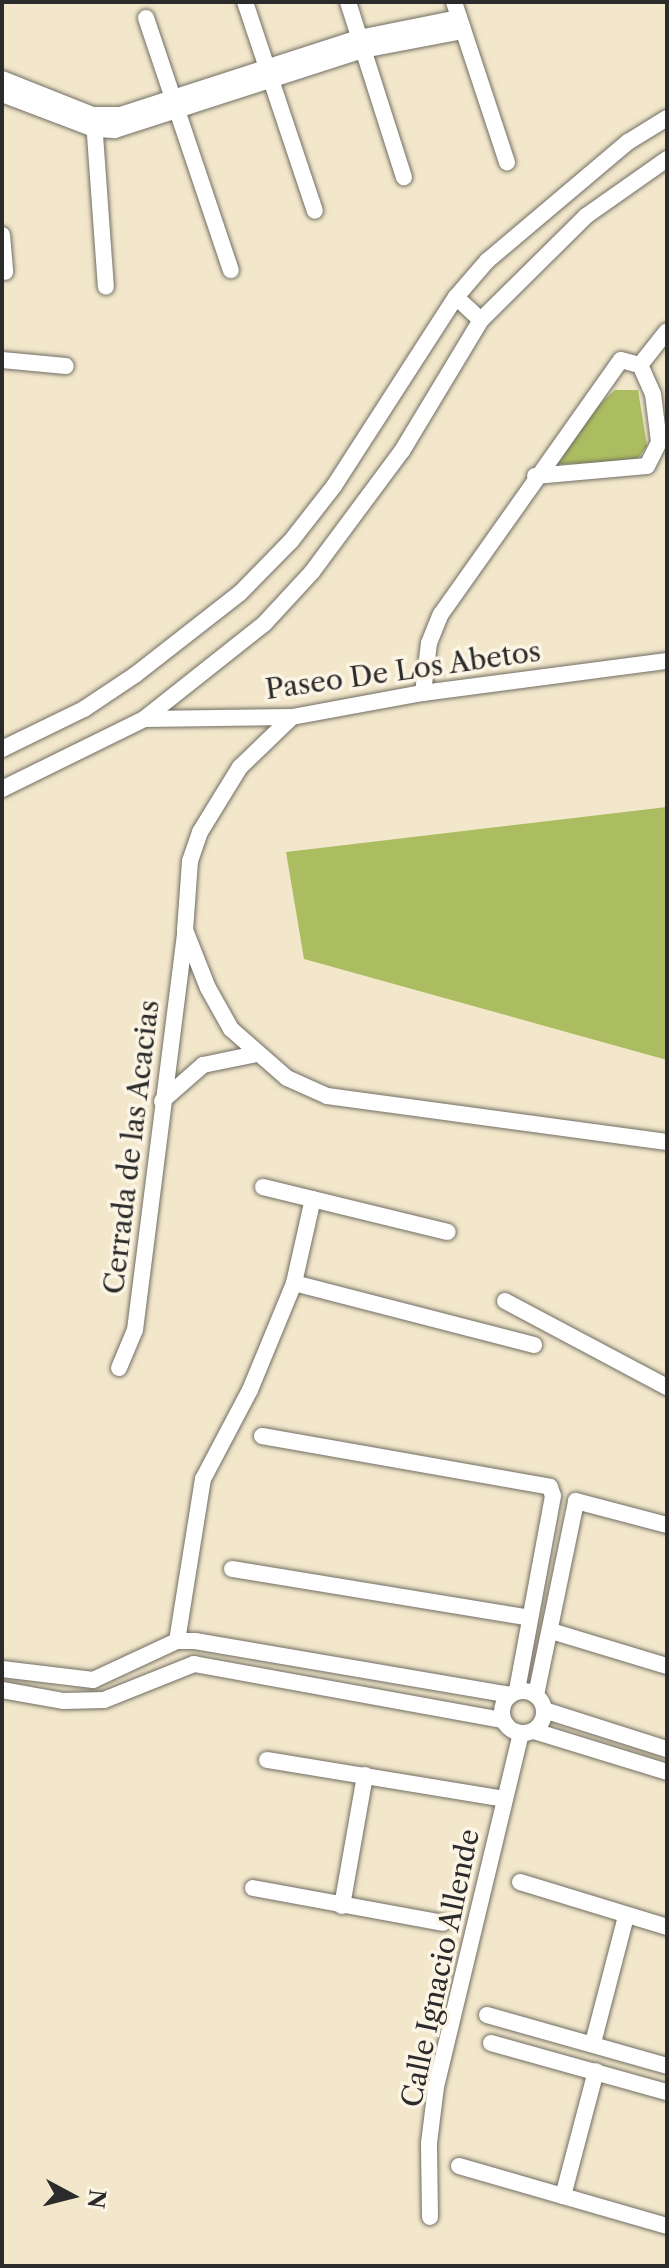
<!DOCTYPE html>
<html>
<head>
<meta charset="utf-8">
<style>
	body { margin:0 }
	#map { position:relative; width:669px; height:2268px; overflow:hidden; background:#f2e7cb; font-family:"Libre Caslon Text",serif }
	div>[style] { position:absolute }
	.green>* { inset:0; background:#acbd61 }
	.roads { filter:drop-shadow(0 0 2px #716d63) drop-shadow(0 0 2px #716d63) }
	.street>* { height:16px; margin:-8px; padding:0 8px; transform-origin:8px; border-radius:8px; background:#fff }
	.street>.ring { margin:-8px; padding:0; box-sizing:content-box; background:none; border:16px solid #fff; border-radius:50% }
	span { translate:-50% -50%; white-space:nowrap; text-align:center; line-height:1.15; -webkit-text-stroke:7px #fcf5e5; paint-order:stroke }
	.street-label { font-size:28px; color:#2b2b2b }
	.frame { position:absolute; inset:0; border:4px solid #2b2b2b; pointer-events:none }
	.north { position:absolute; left:32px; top:2156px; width:80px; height:80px; -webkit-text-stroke:6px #fcf5e5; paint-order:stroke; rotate:97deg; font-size:22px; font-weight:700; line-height:32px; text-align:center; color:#2b2b2b }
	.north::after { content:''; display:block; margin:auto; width:28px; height:36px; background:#2b2b2b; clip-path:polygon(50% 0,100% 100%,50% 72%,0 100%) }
</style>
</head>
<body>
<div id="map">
	<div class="green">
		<i style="clip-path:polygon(615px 390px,638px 390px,647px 446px,635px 462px,558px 464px,588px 415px)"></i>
		<i style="clip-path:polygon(667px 807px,667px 1060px,304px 959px,286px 852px)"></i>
	</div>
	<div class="roads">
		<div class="street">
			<i style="left:245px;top:2px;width:220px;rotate:71.5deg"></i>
			<i style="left:348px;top:2px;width:184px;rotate:72.3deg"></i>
			<i style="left:454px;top:2px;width:169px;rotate:71.7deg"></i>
			<i style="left:146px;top:18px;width:266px;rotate:71.4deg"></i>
			<i style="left:2px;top:79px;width:98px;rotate:21.6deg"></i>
			<i style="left:93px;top:115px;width:27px"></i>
			<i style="left:120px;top:115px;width:251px;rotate:-17.9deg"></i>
			<i style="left:359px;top:38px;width:102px;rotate:-11.3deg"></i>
			<i style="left:2px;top:94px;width:98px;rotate:20.8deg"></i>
			<i style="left:94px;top:129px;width:21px;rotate:3deg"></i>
			<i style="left:115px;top:130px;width:261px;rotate:-17.9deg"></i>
			<i style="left:363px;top:50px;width:102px;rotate:-10.8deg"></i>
			<i style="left:94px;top:121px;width:166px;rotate:85.9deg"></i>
			<i style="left:2px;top:235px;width:37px;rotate:85deg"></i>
			<i style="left:456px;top:297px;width:34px;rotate:43deg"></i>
			<i style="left:2px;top:360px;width:64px;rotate:5.4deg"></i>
			<i style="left:640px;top:365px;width:43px;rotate:-51.5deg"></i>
			<i style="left:535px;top:476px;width:112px;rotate:-5.1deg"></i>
			<i style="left:647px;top:466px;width:27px;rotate:-63deg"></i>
			<i style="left:659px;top:442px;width:48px;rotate:-97.1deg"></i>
			<i style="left:653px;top:394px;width:32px;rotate:-114deg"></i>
			<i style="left:423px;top:693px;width:50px;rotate:-83.2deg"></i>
			<i style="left:429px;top:643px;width:31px;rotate:-68deg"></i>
			<i style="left:441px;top:614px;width:311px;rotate:-54.7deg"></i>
			<i style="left:621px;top:360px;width:20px;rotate:15deg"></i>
			<i style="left:292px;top:717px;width:72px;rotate:136.1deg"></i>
			<i style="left:240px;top:767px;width:76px;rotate:121.6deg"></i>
			<i style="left:200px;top:832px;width:31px;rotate:109deg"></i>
			<i style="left:190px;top:861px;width:69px;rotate:94.1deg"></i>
			<i style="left:185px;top:930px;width:62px;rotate:68.4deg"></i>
			<i style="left:208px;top:988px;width:47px;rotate:60.7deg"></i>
			<i style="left:231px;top:1029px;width:74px;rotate:41.2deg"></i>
			<i style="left:287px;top:1078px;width:44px;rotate:24.2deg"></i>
			<i style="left:327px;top:1096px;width:343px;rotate:7.7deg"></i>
			<i style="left:144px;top:719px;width:148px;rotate:-0.8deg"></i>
			<i style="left:292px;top:717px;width:133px;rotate:-10.4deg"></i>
			<i style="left:423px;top:693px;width:246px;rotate:-7.5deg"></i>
			<i style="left:2px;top:749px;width:91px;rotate:-26deg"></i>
			<i style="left:84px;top:709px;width:61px;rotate:-33.7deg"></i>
			<i style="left:135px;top:675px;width:133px;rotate:-38deg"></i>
			<i style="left:240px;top:593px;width:73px;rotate:-45.6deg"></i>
			<i style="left:291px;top:541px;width:70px;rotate:-52deg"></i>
			<i style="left:334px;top:486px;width:225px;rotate:-57.2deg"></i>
			<i style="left:456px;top:297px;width:48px;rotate:-49.3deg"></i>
			<i style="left:487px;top:261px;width:185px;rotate:-40.2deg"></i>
			<i style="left:628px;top:142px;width:46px;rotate:-31.6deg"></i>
			<i style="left:2px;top:789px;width:158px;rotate:-26.2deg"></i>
			<i style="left:144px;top:719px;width:153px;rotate:-38.4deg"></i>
			<i style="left:264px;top:624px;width:71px;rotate:-47.3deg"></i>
			<i style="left:312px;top:572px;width:151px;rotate:-53.4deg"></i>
			<i style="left:402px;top:451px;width:153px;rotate:-58.9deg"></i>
			<i style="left:481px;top:320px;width:148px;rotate:-44.7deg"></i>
			<i style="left:586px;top:216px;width:99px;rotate:-35.1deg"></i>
			<i style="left:162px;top:1101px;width:55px;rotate:-41.3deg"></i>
			<i style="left:203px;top:1065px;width:54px;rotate:-11.7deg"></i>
			<i style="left:263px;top:1187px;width:190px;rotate:13.7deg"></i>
			<i style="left:294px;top:1283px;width:248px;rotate:14.5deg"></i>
			<i style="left:505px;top:1301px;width:183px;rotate:28deg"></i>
			<i style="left:119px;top:1368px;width:41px;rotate:-67.2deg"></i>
			<i style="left:135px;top:1330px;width:401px;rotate:-82.8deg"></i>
			<i style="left:262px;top:1436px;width:292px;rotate:10deg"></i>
			<i style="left:550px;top:1487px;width:9px;rotate:72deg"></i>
			<i style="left:553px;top:1496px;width:198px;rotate:100.5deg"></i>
			<i style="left:232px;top:1569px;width:302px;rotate:9.3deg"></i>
			<i style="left:551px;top:1631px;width:121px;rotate:16.8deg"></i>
			<i style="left:177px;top:1641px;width:164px;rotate:-80.9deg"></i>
			<i style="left:203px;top:1479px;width:101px;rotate:-62.2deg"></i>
			<i style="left:250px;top:1390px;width:116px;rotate:-67.6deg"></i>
			<i style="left:294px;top:1283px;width:86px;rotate:-77.3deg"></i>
			<i style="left:2px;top:1669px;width:92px;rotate:6.9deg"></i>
			<i style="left:93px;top:1680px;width:93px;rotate:-24.9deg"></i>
			<i style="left:177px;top:1641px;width:18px"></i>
			<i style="left:195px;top:1641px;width:320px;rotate:9.7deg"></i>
			<i style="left:2px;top:1690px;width:63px;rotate:10.1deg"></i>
			<i style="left:64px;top:1701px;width:40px;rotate:-1.4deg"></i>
			<i style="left:104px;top:1700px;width:97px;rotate:-21.8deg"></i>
			<i style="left:194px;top:1664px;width:314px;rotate:10.3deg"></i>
			<i class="ring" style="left:502px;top:1691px;width:26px;height:26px"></i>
			<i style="left:536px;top:1695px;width:198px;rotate:-78.3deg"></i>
			<i style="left:576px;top:1501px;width:94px;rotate:14.8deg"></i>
			<i style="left:544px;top:1710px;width:129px;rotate:17.6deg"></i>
			<i style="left:534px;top:1731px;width:139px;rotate:17.1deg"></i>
			<i style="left:267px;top:1760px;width:240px;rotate:9.3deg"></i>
			<i style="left:520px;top:1882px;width:154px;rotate:17deg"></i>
			<i style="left:253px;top:1888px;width:193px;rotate:10.4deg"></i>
			<i style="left:342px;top:1906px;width:133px;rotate:-80deg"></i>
			<i style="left:487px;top:2015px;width:187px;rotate:15.8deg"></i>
			<i style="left:491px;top:2043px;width:183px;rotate:15.6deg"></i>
			<i style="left:593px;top:2043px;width:131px;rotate:-75.4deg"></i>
			<i style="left:459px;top:2166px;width:216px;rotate:16.1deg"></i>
			<i style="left:563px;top:2196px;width:129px;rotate:-75.2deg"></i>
			<i style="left:430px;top:2217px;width:74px;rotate:-90.8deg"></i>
			<i style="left:429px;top:2143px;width:56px;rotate:-82.9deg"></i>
			<i style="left:436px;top:2087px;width:363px;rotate:-76.5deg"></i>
		</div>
	</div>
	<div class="street-label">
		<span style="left:403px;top:670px;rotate:-8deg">Paseo De Los Abetos</span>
		<span style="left:131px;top:1147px;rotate:-83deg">Cerrada de las Acacias</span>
		<span style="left:440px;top:1968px;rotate:-78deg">Calle Ignacio Allende</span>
	</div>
	<div class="frame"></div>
	<div class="north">N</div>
</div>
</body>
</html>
